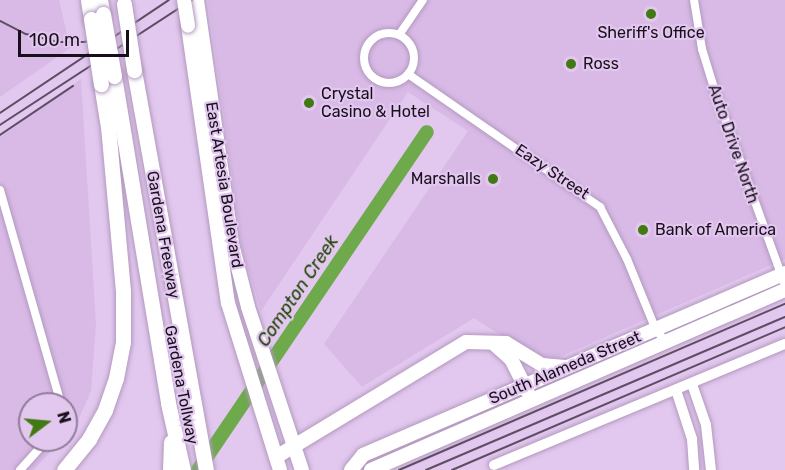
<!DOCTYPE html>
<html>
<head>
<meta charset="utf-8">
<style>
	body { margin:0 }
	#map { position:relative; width:785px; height:470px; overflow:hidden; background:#e2c7ee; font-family:Rubik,sans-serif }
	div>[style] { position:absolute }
	.built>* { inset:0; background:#d9bae7 }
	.river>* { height:14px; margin:-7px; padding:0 7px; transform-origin:7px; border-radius:7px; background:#6ea94c }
	.roads { filter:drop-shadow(0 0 2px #b299be) drop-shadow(0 0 2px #b299be) }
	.minor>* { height:8px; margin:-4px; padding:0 4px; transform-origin:4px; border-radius:4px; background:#fff }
	.minor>.ring { margin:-4px; padding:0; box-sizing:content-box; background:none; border:8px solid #fff; border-radius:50% }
	.tertiary>* { height:10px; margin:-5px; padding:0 5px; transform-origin:5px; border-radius:5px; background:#fff }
	.primary>* { height:14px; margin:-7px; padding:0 7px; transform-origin:7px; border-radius:7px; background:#fff }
	.motorway>* { height:15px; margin:-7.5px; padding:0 7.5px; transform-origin:7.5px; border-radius:7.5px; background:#fff }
	.tram>* { height:1.5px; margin:-0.75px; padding:0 0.75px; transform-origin:0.75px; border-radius:0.75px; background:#5d4e64 }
	.rail>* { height:2px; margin:-1px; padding:0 1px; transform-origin:1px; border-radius:1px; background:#5d4e64 }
	.bridges { filter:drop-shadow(0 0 2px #b299be) drop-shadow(0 0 2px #b299be) }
	.primary-bridge>* { height:14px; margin:-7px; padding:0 7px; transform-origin:7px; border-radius:7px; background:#fff }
	.motorway-bridge>* { height:15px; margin:-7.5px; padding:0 7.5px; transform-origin:7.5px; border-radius:7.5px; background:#fff }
	.dots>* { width:16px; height:16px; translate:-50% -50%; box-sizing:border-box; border:3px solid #e2c7ee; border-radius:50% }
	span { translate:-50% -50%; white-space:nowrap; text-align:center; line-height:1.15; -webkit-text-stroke:4.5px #e2c7ee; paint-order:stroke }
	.poi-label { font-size:16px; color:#180f1c }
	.left { translate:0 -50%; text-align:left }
	.right { translate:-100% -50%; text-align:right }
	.street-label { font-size:16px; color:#180f1c }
	.water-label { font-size:18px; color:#1e4300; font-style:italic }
	.north { position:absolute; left:18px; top:392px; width:60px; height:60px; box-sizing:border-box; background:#e2c7ee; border:2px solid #917d9a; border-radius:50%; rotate:74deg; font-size:16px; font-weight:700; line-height:24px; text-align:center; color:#180f1c }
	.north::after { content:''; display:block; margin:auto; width:21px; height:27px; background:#417a12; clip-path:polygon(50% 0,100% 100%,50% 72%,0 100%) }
	.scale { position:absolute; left:18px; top:30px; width:111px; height:27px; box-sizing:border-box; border:3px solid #180f1c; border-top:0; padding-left:8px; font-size:18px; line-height:21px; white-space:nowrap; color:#180f1c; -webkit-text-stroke:4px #e2c7ee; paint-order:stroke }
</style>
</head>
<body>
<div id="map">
	<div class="built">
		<i style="clip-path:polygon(0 0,59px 0,70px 48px,0 97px)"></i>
		<i style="clip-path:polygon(208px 0,785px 0,785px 259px,557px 358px,533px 356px,474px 318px,362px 387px,324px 344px,468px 131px,408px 92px,261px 311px,242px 248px)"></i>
		<i style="clip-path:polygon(81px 79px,96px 324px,91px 391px,76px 425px,66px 435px,66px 404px,30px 404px,30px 440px,62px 440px,33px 470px,0 470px,0 137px)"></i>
	</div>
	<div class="river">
		<i style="left:198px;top:470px;width:408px;rotate:-55.9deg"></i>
	</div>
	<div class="roads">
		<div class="minor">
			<i style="left:694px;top:0;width:50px;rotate:80.7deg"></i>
			<i style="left:702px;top:49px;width:41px;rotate:72.9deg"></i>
			<i style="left:714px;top:88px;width:209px;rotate:70.2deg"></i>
			<i class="ring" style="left:364px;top:33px;width:42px;height:42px"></i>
			<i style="left:399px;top:35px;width:42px;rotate:-55.6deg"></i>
			<i style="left:408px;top:74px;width:234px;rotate:34.7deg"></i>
			<i style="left:600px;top:207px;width:59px;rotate:62.6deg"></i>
			<i style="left:627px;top:259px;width:77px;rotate:67.8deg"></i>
			<i style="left:656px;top:330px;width:16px;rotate:50deg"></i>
			<i style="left:0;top:190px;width:223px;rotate:74.1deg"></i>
			<i style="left:20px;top:470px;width:40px;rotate:-48deg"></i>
		</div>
		<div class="tertiary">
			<i style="left:692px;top:384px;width:43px;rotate:71.1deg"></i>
			<i style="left:706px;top:425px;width:45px;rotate:83.7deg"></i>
			<i style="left:676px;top:390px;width:52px;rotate:71.9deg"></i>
			<i style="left:692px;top:439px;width:31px;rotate:86deg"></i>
			<i style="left:494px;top:465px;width:315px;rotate:-22.6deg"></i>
		</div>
		<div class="primary">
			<i style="left:197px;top:0;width:246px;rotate:81.8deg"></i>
			<i style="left:232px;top:244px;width:65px;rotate:75.7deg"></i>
			<i style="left:248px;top:307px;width:172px;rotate:71.7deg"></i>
			<i style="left:188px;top:26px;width:280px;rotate:81.8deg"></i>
			<i style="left:228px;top:303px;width:175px;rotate:72.7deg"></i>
			<i style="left:493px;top:343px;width:24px;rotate:42deg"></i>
			<i style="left:511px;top:359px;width:37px;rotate:63deg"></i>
			<i style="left:276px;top:457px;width:222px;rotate:-31.2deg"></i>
			<i style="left:466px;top:342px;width:40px;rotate:1.4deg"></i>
			<i style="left:506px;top:343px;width:42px;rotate:31.4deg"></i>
			<i style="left:542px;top:365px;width:23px;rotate:5deg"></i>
			<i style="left:351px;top:470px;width:19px;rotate:-51deg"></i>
			<i style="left:363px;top:455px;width:460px;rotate:-23.3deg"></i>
			<i style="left:371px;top:470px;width:451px;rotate:-23.5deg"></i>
		</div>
		<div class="motorway">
			<i style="left:88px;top:0;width:19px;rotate:81deg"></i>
			<i style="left:100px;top:0;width:14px;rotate:78deg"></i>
			<i style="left:134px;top:70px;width:406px;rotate:79.8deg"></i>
			<i style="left:114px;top:76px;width:331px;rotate:80.6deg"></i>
			<i style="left:168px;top:403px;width:69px;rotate:77.4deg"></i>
			<i style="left:64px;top:470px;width:40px;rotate:-51deg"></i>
			<i style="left:89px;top:439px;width:33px;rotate:-61deg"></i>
			<i style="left:105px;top:410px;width:34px;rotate:-71deg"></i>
			<i style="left:116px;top:378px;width:37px;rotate:-79deg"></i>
			<i style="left:123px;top:342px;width:51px;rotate:-90deg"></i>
			<i style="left:123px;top:291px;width:165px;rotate:-95.2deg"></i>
			<i style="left:108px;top:127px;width:44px;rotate:-99.2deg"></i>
			<i style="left:170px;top:470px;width:28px;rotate:-88deg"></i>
		</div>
	</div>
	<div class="tram">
		<i style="left:0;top:125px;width:229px;rotate:-33.1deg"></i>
	</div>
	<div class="rail">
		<i style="left:0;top:21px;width:29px;rotate:27deg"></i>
		<i style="left:26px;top:34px;width:34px;rotate:14deg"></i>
		<i style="left:59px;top:42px;width:25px"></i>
		<i style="left:84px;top:42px;width:26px;rotate:-13deg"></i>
		<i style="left:0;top:113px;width:203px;rotate:-33.8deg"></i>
		<i style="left:0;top:135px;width:88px;rotate:-33.9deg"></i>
		<i style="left:399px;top:470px;width:420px;rotate:-23.3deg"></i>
		<i style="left:426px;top:470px;width:390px;rotate:-23.1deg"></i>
		<i style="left:452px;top:470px;width:362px;rotate:-23.2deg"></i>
	</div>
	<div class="bridges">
		<div class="primary-bridge">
			<i style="left:184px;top:0;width:26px;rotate:81deg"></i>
		</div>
		<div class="motorway-bridge">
			<i style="left:124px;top:4px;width:67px;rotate:81.4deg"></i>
			<i style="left:103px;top:14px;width:63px;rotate:79.9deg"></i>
			<i style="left:91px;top:19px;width:66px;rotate:81.3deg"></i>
		</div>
	</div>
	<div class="dots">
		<i style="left:651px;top:14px;background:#417a12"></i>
		<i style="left:571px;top:64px;background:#417a12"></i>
		<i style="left:309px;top:103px;background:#417a12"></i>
		<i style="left:493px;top:179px;background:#417a12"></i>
		<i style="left:643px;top:230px;background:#417a12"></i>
	</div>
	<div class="poi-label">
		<span style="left:651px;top:33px">Sheriff's Office</span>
		<span class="left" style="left:583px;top:64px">Ross</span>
		<span class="left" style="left:321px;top:103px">Crystal<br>Casino &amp; Hotel</span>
		<span class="right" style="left:481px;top:179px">Marshalls</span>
		<span class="left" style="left:655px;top:230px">Bank of America</span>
	</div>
	<div class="street-label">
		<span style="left:733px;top:144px;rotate:71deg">Auto Drive North</span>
		<span style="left:552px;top:172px;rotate:34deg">Eazy Street</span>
		<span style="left:224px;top:185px;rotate:81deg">East Artesia Boulevard</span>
		<span style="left:163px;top:235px;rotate:80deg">Gardena Freeway</span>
		<span style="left:565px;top:368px;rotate:-23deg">South Alameda Street</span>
		<span style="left:181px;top:385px;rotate:79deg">Gardena Tollway</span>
	</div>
	<div class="water-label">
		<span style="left:298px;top:291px;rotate:-56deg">Compton Creek</span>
	</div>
	<div class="north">N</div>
	<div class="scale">100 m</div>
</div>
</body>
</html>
